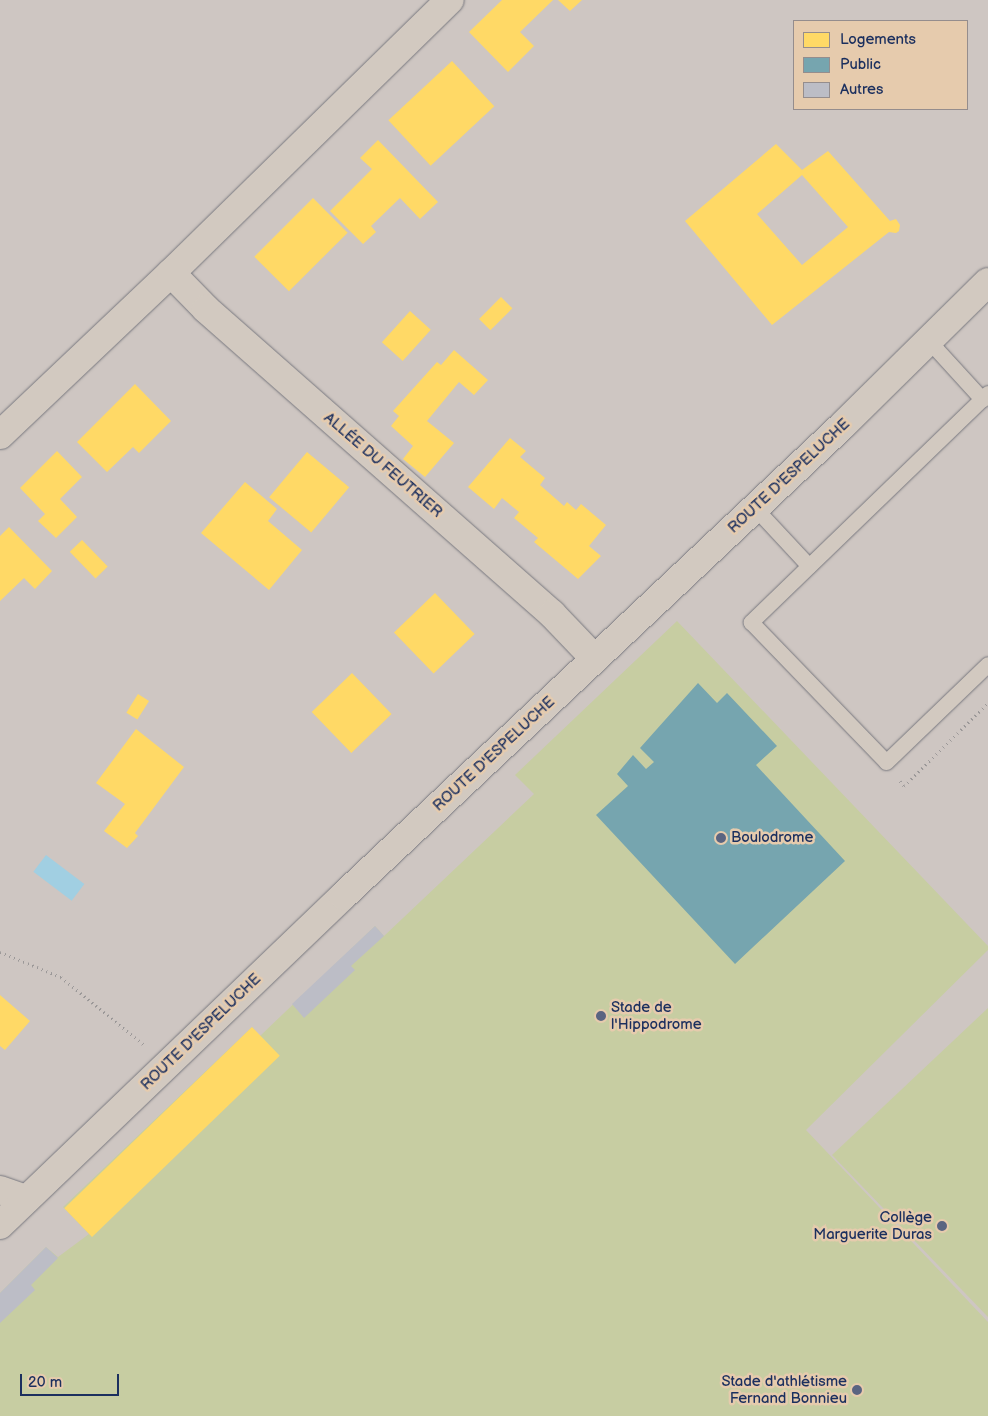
<!DOCTYPE html>
<html>
<head>
<meta charset="utf-8">
<style>
	body { margin:0 }
	#map { position:relative; width:988px; height:1416px; overflow:hidden; background:#cec6c2; font-family:"Balsamiq Sans",sans-serif }
	div>[style] { position:absolute }
	.green>* { inset:0; background:#c7cda2 }
	.water>* { inset:0; background:#a1cfe2; transform-origin:0 0 }
	.homes>* { inset:0; background:#ffd966; transform-origin:0 0 }
	.public>* { inset:0; background:#76a5af }
	.building>* { inset:0; background:#bcbdc6 }
	.path>* { height:3px; margin-top:-1.5px; transform-origin:0; background:repeating-linear-gradient(90deg,#9b9898 0 1px,transparent 0 5px) }
	.roads { filter:drop-shadow(0 0 1px #78787f) drop-shadow(0 0 1px #78787f) }
	.service>* { height:15px; margin:-7.5px; padding:0 7.5px; transform-origin:7.5px; border-radius:7.5px; background:#d2c9c0 }
	.minor>* { height:28px; margin:-14px; padding:0 14px; transform-origin:14px; border-radius:14px; background:#d2c9c0 }
	.tertiary>* { height:28px; margin:-14px; padding:0 14px; transform-origin:14px; border-radius:14px; background:#d2c9c0 }
	.dots>* { width:14px; height:14px; translate:-50% -50%; box-sizing:border-box; border:2px solid #e6cbad; border-radius:50% }
	span { translate:-50% -50%; white-space:nowrap; text-align:center; line-height:1.15; -webkit-text-stroke:5px #e6cbad; paint-order:stroke }
	.street-label { font-size:15px; color:#1b2f5e }
	.poi-label { font-size:15px; color:#1b2f5e }
	.left { translate:0 -50%; text-align:left }
	.right { translate:-100% -50%; text-align:right }
	.legend { position:absolute; left:793px; top:20px; width:175px; height:90px; box-sizing:border-box; background:#e6cbad; border:1px solid #958d8d; margin:0; padding:6px 9px; list-style:none; font-size:15px; color:#1b2f5e }
	.legend li { display:flex; align-items:center; gap:10px; height:25px }
	.legend b { width:25px; border:1px solid #958d8d }
	.scale { position:absolute; left:20px; top:1374px; width:99px; height:22px; box-sizing:border-box; border:2px solid #1b2f5e; border-top:0; padding-left:6px; font-size:15px; line-height:18px; white-space:nowrap; color:#1b2f5e; -webkit-text-stroke:4px #e6cbad; paint-order:stroke }
</style>
</head>
<body>
<div id="map">
	<div class="green">
		<i style="clip-path:polygon(677px 621px,988px 946px,988px 950px,806px 1130px,988px 1322px,988px 1416px,0 1416px,0 1293px,46px 1247px,58px 1257px,89px 1234px,63px 1207px,252px 1027px,260px 1036px,375px 926px,384px 936px,534px 794px,515px 775px)"></i>
		<i style="clip-path:polygon(988px 1008px,988px 1317px,832px 1155px)"></i>
	</div>
	<div class="water">
		<i style="left:46px;top:855px;width:48px;height:21px;rotate:37deg"></i>
	</div>
	<div class="homes">
		<i style="clip-path:polygon(502px 0,553px 0,520px 32px,534px 46px,508px 72px,469px 32px)"></i>
		<i style="clip-path:polygon(558px 0,582px 0,570px 11px)"></i>
		<i style="left:452px;top:61px;width:62px;height:87px;rotate:47deg"></i>
		<i style="clip-path:polygon(378px 140px,438px 202px,420px 219px,400px 198px,371px 226px,376px 232px,363px 244px,330px 211px,372px 169px,360px 158px)"></i>
		<i style="clip-path:polygon(evenodd,776px 144px,802px 170px,828px 151px,890px 221px,896px 219px,900px 225px,899px 231px,896px 233px,889px 232px,772px 325px,685px 221px,776px 144px,802px 175px,848px 227px,802px 265px,757px 214px,802px 175px)"></i>
		<i style="left:313px;top:198px;width:49px;height:83px;rotate:45deg"></i>
		<i style="left:501px;top:297px;width:16px;height:31px;rotate:45deg"></i>
		<i style="left:410px;top:311px;width:28px;height:42px;rotate:42deg"></i>
		<i style="clip-path:polygon(454px 350px,488px 380px,474px 395px,459px 382px,427px 421px,454px 443px,425px 477px,403px 459px,413px 446px,391px 426px,399px 416px,393px 411px,437px 362px,441px 365px)"></i>
		<i style="clip-path:polygon(135px 384px,171px 421px,139px 453px,133px 447px,107px 472px,77px 442px)"></i>
		<i style="clip-path:polygon(510px 438px,526px 451px,520px 457px,545px 478px,540px 485px,564px 506px,567px 502px,576px 510px,581px 504px,606px 525px,589px 546px,601px 556px,578px 579px,534px 542px,538px 538px,514px 518px,519px 512px,502px 498px,494px 509px,468px 487px)"></i>
		<i style="clip-path:polygon(57px 451px,82px 477px,60px 499px,77px 517px,56px 538px,38px 521px,45px 514px,20px 488px)"></i>
		<i style="left:307px;top:452px;width:55px;height:59px;rotate:40deg"></i>
		<i style="clip-path:polygon(245px 482px,277px 509px,268px 521px,302px 550px,269px 590px,201px 533px)"></i>
		<i style="clip-path:polygon(9px 527px,52px 571px,35px 589px,24px 578px,0 601px,0 536px)"></i>
		<i style="left:82px;top:540px;width:37px;height:17px;rotate:46deg"></i>
		<i style="left:435px;top:593px;width:57px;height:57px;rotate:46deg"></i>
		<i style="left:352px;top:673px;width:57px;height:56px;rotate:46deg"></i>
		<i style="left:138px;top:694px;width:13px;height:22px;rotate:32deg"></i>
		<i style="clip-path:polygon(136px 729px,184px 767px,135px 833px,138px 836px,127px 848px,104px 831px,125px 804px,96px 783px)"></i>
		<i style="clip-path:polygon(0 995px,30px 1021px,5px 1050px,0 1046px)"></i>
		<i style="left:252px;top:1027px;width:40px;height:261px;rotate:46deg"></i>
	</div>
	<div class="public">
		<i style="clip-path:polygon(698px 683px,717px 703px,727px 693px,777px 746px,756px 765px,845px 861px,735px 964px,596px 815px,628px 786px,617px 774px,633px 755px,646px 769px,654px 762px,640px 748px)"></i>
	</div>
	<div class="building">
		<i style="clip-path:polygon(375px 926px,384px 936px,351px 966px,355px 970px,304px 1018px,292px 1004px)"></i>
		<i style="clip-path:polygon(46px 1247px,58px 1258px,31px 1285px,35px 1290px,0 1323px,0 1293px)"></i>
	</div>
	<div class="path">
		<i style="left:900px;top:781px;width:6px;rotate:51deg"></i>
		<i style="left:904px;top:786px;width:118px;rotate:-44.7deg"></i>
		<i style="left:0;top:952px;width:66px;rotate:22.3deg"></i>
		<i style="left:61px;top:977px;width:107px;rotate:39.3deg"></i>
	</div>
	<div class="roads">
		<div class="service">
			<i style="left:929px;top:341px;width:79px;rotate:47.6deg"></i>
			<i style="left:988px;top:393px;width:330px;rotate:136deg"></i>
			<i style="left:751px;top:622px;width:194px;rotate:46deg"></i>
			<i style="left:886px;top:762px;width:141px;rotate:-43.9deg"></i>
			<i style="left:755px;top:508px;width:79px;rotate:47deg"></i>
		</div>
		<div class="minor">
			<i style="left:171px;top:273px;width:390px;rotate:-44.4deg"></i>
			<i style="left:0;top:435px;width:236px;rotate:-43.5deg"></i>
			<i style="left:171px;top:273px;width:50px;rotate:45.8deg"></i>
			<i style="left:206px;top:309px;width:461px;rotate:41.4deg"></i>
			<i style="left:552px;top:614px;width:62px;rotate:46.3deg"></i>
			<i style="left:0;top:1190px;width:28px;rotate:19deg"></i>
		</div>
		<div class="tertiary">
			<i style="left:0;top:1225px;width:475px;rotate:-43.8deg"></i>
			<i style="left:343px;top:896px;width:688px;rotate:-43.29deg"></i>
			<i style="left:844px;top:424px;width:202px;rotate:-44.6deg"></i>
		</div>
	</div>
	<div class="dots">
		<i style="left:721px;top:838px;background:#5a6481"></i>
		<i style="left:601px;top:1016px;background:#5a6481"></i>
		<i style="left:942px;top:1226px;background:#5a6481"></i>
		<i style="left:857px;top:1390px;background:#5a6481"></i>
	</div>
	<div class="street-label">
		<span style="left:383px;top:465px;rotate:41deg">ALLÉE DU FEUTRIER</span>
		<span style="left:789px;top:476px;rotate:-43deg">ROUTE D'ESPELUCHE</span>
		<span style="left:494px;top:754px;rotate:-43deg">ROUTE D'ESPELUCHE</span>
		<span style="left:201px;top:1032px;rotate:-44deg">ROUTE D'ESPELUCHE</span>
	</div>
	<div class="poi-label">
		<span class="left" style="left:731px;top:838px">Boulodrome</span>
		<span class="left" style="left:611px;top:1016px">Stade de<br>l'Hippodrome</span>
		<span class="right" style="left:932px;top:1226px">Collège<br>Marguerite Duras</span>
		<span class="right" style="left:847px;top:1390px">Stade d'athlétisme<br>Fernand Bonnieu</span>
	</div>
	<ul class="legend">
	<li><b style="height:14px;background:#ffd966"></b>Logements</li>
	<li><b style="height:14px;background:#76a5af"></b>Public</li>
	<li><b style="height:14px;background:#bcbdc6"></b>Autres</li>
	</ul>
	<div class="scale">20 m</div>
</div>
</body>
</html>
